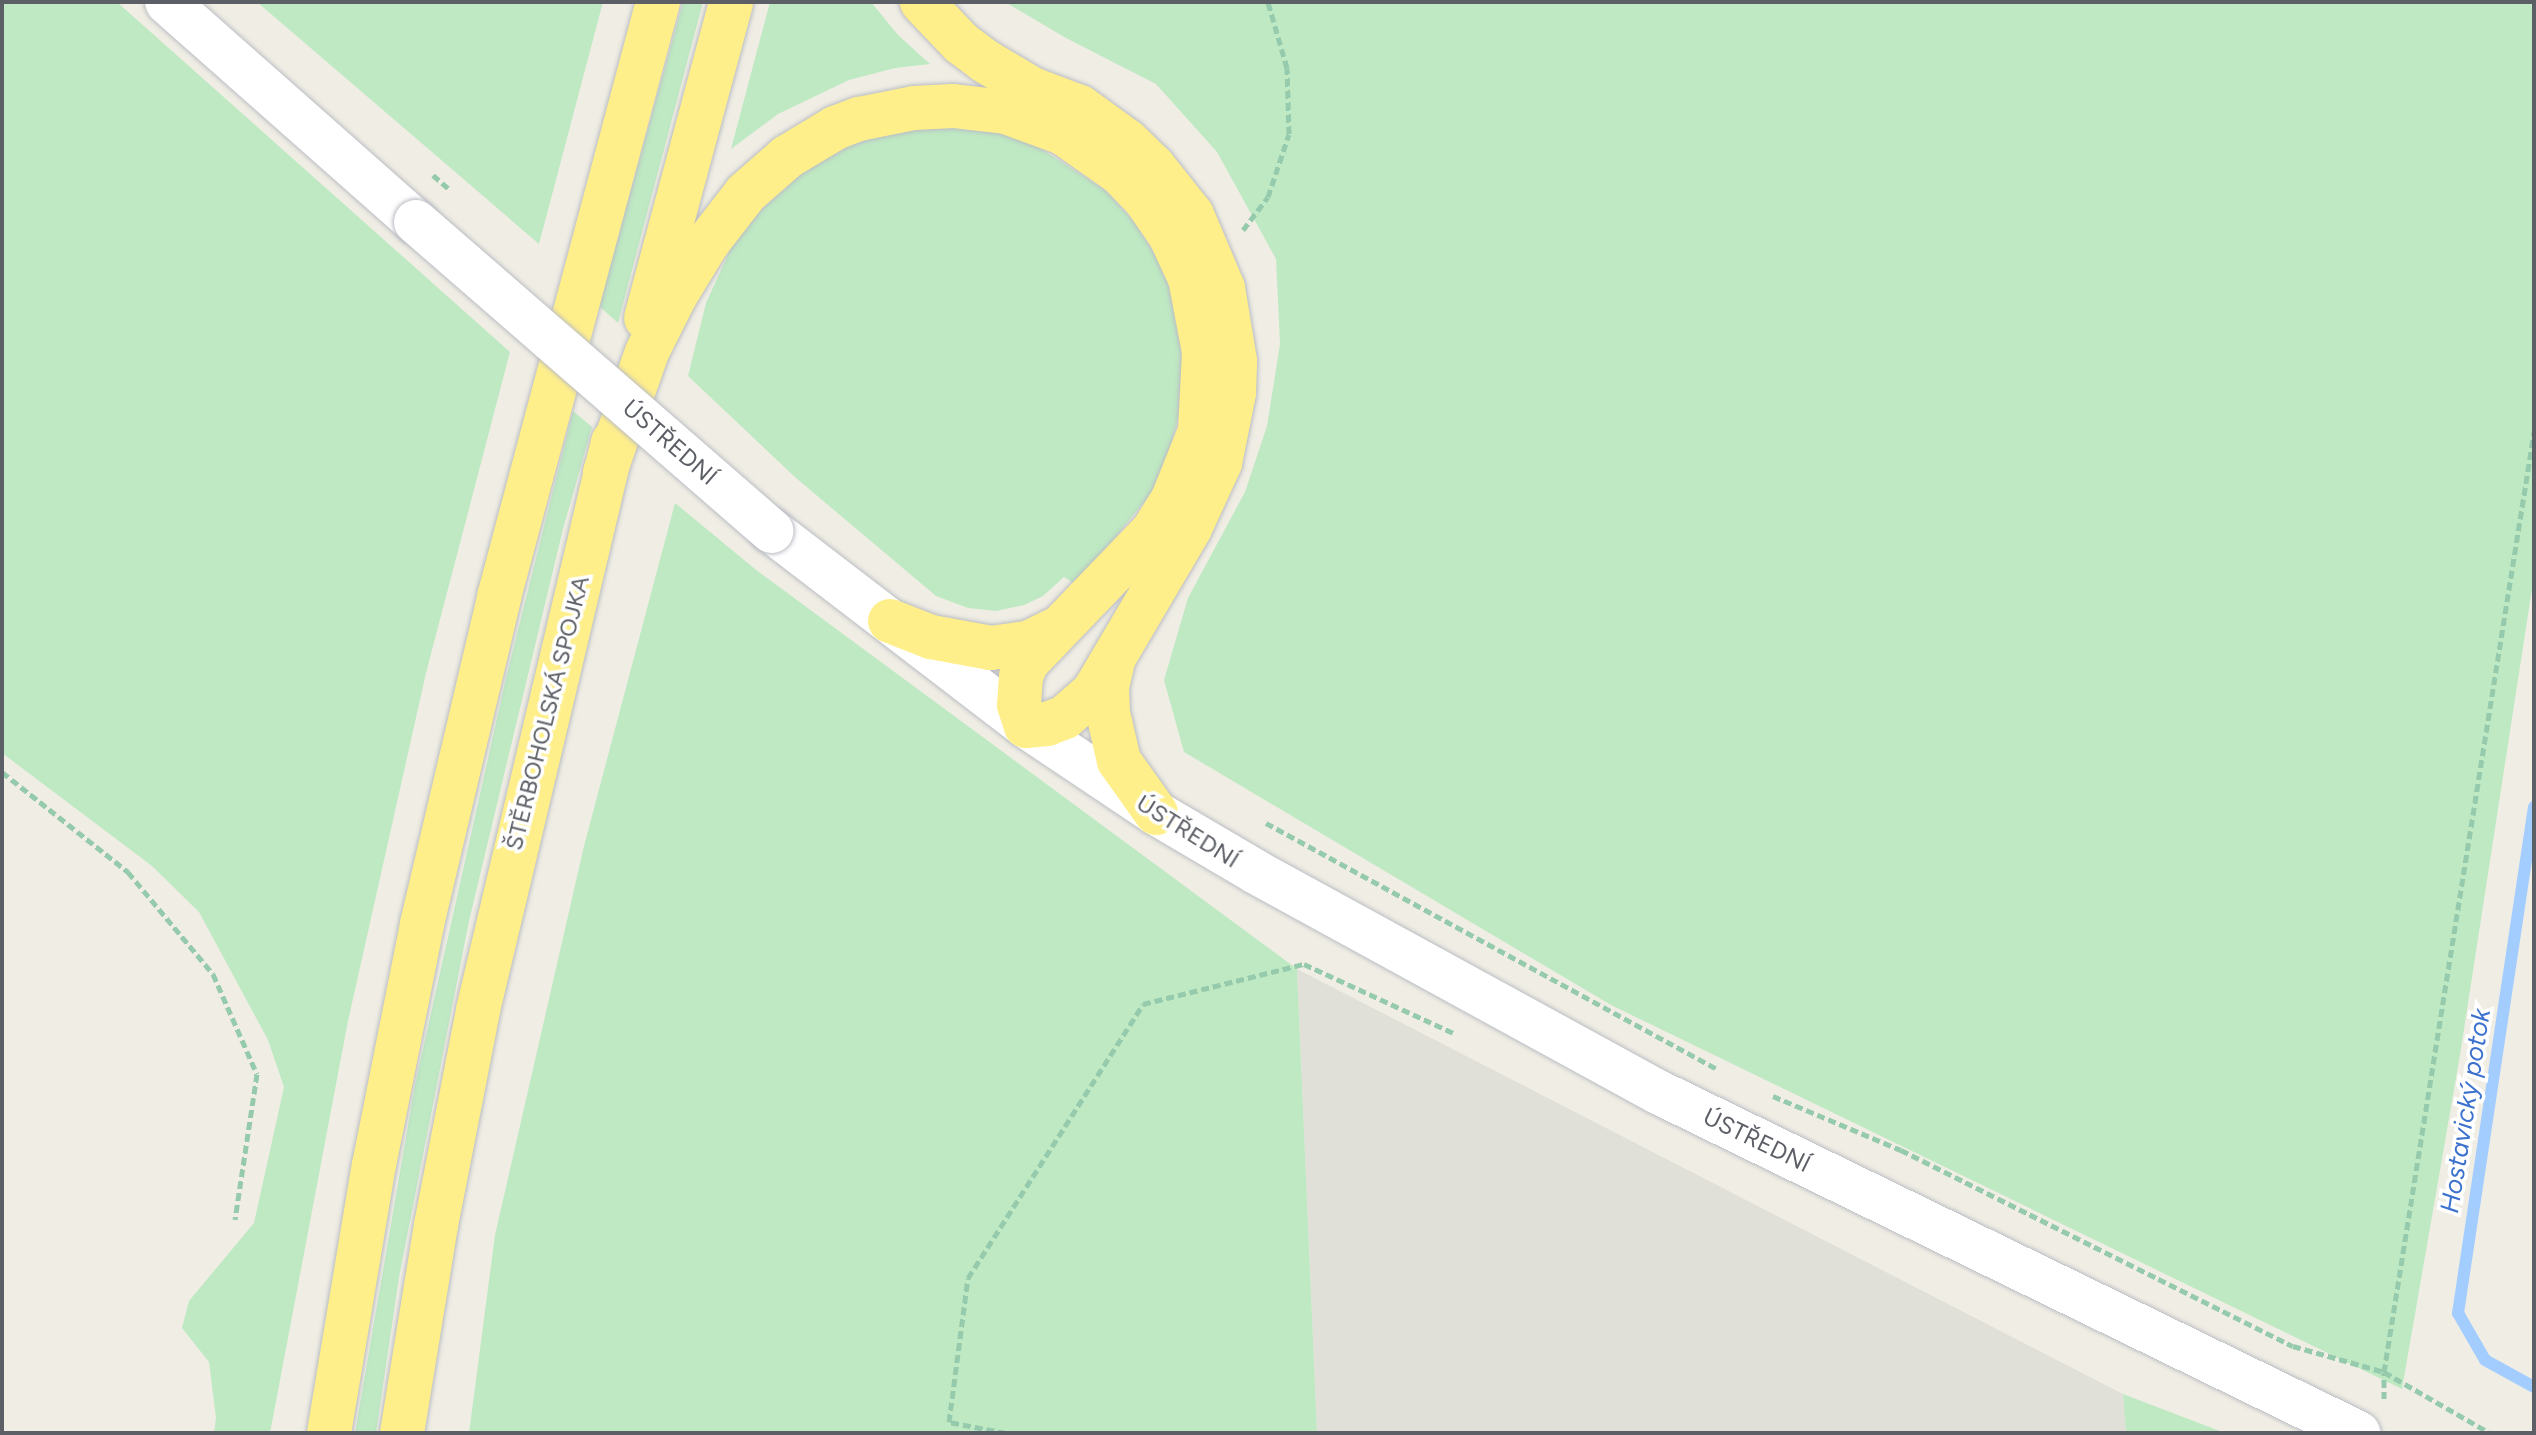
<!DOCTYPE html>
<html>
<head>
<meta charset="utf-8">
<style>
	body { margin:0 }
	#map { position:relative; width:2536px; height:1435px; overflow:hidden; background:#f0eee4; font-family:Figtree,sans-serif }
	div>[style] { position:absolute }
	.industrial>* { inset:0; background:#e0e0d8 }
	.green>* { inset:0; background:#bee9c3 }
	.stream>* { height:12px; margin:-6px; padding:0 6px; transform-origin:6px; border-radius:6px; background:#a4cdff }
	.path>* { height:5px; margin-top:-2.5px; transform-origin:0; background:repeating-linear-gradient(90deg,#96caac 0 8px,transparent 0 12px) }
	.roads { filter:drop-shadow(0 0 2px #bbbdc4) drop-shadow(0 0 2px #bbbdc4) }
	.minor>* { height:44px; margin:-22px; padding:0 22px; transform-origin:22px; border-radius:22px; background:#fff }
	.highway>* { height:44px; margin:-22px; padding:0 22px; transform-origin:22px; border-radius:22px; background:#ffef8b }
	.path-bridge>* { height:5px; margin-top:-2.5px; transform-origin:0; background:repeating-linear-gradient(90deg,#96caac 0 8px,transparent 0 12px) }
	.bridges { filter:drop-shadow(0 0 2px #bbbdc4) drop-shadow(0 0 2px #bbbdc4) }
	.minor-bridge>* { height:44px; margin:-22px; padding:0 22px; transform-origin:22px; border-radius:22px; background:#fff }
	span { translate:-50% -50%; white-space:nowrap; text-align:center; line-height:1.15; -webkit-text-stroke:7px #fff; paint-order:stroke }
	.street-label { font-size:24px; color:#5c5f66 }
	.water-label { font-size:26px; color:#3c72cd; font-style:italic }
	.frame { position:absolute; inset:0; border:4px solid #5c5f66; pointer-events:none }
</style>
</head>
<body>
<div id="map">
	<div class="industrial">
		<i style="clip-path:polygon(1297px 969px,2123px 1394px,2126px 1433px,1317px 1433px)"></i>
	</div>
	<div class="green">
		<i style="clip-path:polygon(2px 2px,117px 2px,510px 352px,426px 673px,348px 1021px,270px 1433px,214px 1433px,216px 1418px,209px 1362px,182px 1328px,189px 1301px,254px 1223px,284px 1087px,268px 1040px,199px 912px,152px 866px,2px 753px)"></i>
		<i style="clip-path:polygon(257px 2px,603px 2px,539px 244px)"></i>
		<i style="clip-path:polygon(683px 2px,703px 2px,618px 323px,599px 306px)"></i>
		<i style="clip-path:polygon(770px 2px,871px 2px,898px 35px,930px 64px,895px 68px,849px 80px,778px 114px,731px 149px)"></i>
		<i style="clip-path:polygon(1005px 2px,2534px 2px,2534px 576px,2460px 1055px,2402px 1389px,1611px 1005px,1184px 752px,1164px 680px,1188px 598px,1245px 492px,1267px 426px,1280px 344px,1276px 259px,1217px 152px,1156px 84px,1066px 38px)"></i>
		<i style="clip-path:polygon(941px 126px,984px 128px,1026px 139px,1105px 190px,1134px 222px,1155px 255px,1174px 298px,1182px 346px,1183px 398px,1170px 450px,1152px 492px,1077px 585px,1064px 577px,1043px 596px,1024px 605px,996px 611px,968px 608px,936px 596px,796px 478px,688px 376px,706px 303px,732px 246px,760px 211px,804px 171px,851px 145px,891px 133px)"></i>
		<i style="clip-path:polygon(573px 411px,592px 427px,563px 529px,469px 921px,399px 1277px,376px 1433px,355px 1433px,415px 1085px,506px 678px)"></i>
		<i style="clip-path:polygon(675px 503px,755px 569px,1297px 969px,1317px 1433px,469px 1433px,495px 1235px,584px 846px)"></i>
		<i style="clip-path:polygon(2123px 1394px,2225px 1433px,2126px 1433px)"></i>
	</div>
	<div class="stream">
		<i style="left:2534px;top:807px;width:512px;rotate:98.54deg"></i>
		<i style="left:2458px;top:1313px;width:54px;rotate:60.1deg"></i>
		<i style="left:2485px;top:1360px;width:56px;rotate:28.9deg"></i>
	</div>
	<div class="path">
		<i style="left:1243px;top:230px;width:41px;rotate:-52.9deg"></i>
		<i style="left:1268px;top:197px;width:66px;rotate:-71.6deg"></i>
		<i style="left:1289px;top:134px;width:66px;rotate:-91.7deg"></i>
		<i style="left:1287px;top:68px;width:69px;rotate:-106.1deg"></i>
		<i style="left:2px;top:772px;width:161px;rotate:38.4deg"></i>
		<i style="left:128px;top:872px;width:133px;rotate:50.2deg"></i>
		<i style="left:213px;top:974px;width:109px;rotate:66.3deg"></i>
		<i style="left:257px;top:1074px;width:147px;rotate:98.6deg"></i>
		<i style="left:1266px;top:823px;width:514px;rotate:28.61deg"></i>
		<i style="left:1773px;top:1096px;width:139px;rotate:22.9deg"></i>
		<i style="left:1901px;top:1150px;width:438px;rotate:26.6deg"></i>
		<i style="left:2293px;top:1346px;width:95px;rotate:15.9deg"></i>
		<i style="left:2384px;top:1372px;width:122px;rotate:29.9deg"></i>
		<i style="left:2384px;top:1399px;width:27px;rotate:-90deg"></i>
		<i style="left:2384px;top:1372px;width:952px;rotate:-80.93deg"></i>
		<i style="left:1006px;top:1433px;width:58px;rotate:-169.1deg"></i>
		<i style="left:949px;top:1422px;width:145px;rotate:-82.5deg"></i>
		<i style="left:968px;top:1278px;width:325px;rotate:-57.4deg"></i>
		<i style="left:1143px;top:1004px;width:166px;rotate:-14deg"></i>
		<i style="left:1304px;top:964px;width:164px;rotate:24.8deg"></i>
	</div>
	<div class="roads">
		<div class="minor">
			<i style="left:167px;top:2px;width:332px;rotate:41.5deg"></i>
			<i style="left:772px;top:531px;width:320px;rotate:37.5deg"></i>
			<i style="left:1026px;top:726px;width:156px;rotate:33.8deg"></i>
			<i style="left:1156px;top:813px;width:116px;rotate:30.5deg"></i>
			<i style="left:1256px;top:872px;width:458px;rotate:28.7deg"></i>
			<i style="left:1658px;top:1092px;width:779px;rotate:25.97deg"></i>
		</div>
		<div class="highway">
			<i style="left:646px;top:318px;width:327px;rotate:-74.9deg"></i>
			<i style="left:605px;top:472px;width:127px;rotate:-70.7deg"></i>
			<i style="left:647px;top:352px;width:63px;rotate:-63.4deg"></i>
			<i style="left:675px;top:296px;width:63px;rotate:-58.6deg"></i>
			<i style="left:708px;top:242px;width:62px;rotate:-52.2deg"></i>
			<i style="left:746px;top:193px;width:55px;rotate:-41.3deg"></i>
			<i style="left:787px;top:157px;width:56px;rotate:-31.1deg"></i>
			<i style="left:835px;top:128px;width:26px;rotate:-21deg"></i>
			<i style="left:859px;top:119px;width:56px;rotate:-11.3deg"></i>
			<i style="left:914px;top:108px;width:39px;rotate:-3deg"></i>
			<i style="left:953px;top:106px;width:53px;rotate:6.5deg"></i>
			<i style="left:1006px;top:112px;width:61px;rotate:20.2deg"></i>
			<i style="left:1063px;top:133px;width:70px;rotate:35.1deg"></i>
			<i style="left:1120px;top:173px;width:36px;rotate:46deg"></i>
			<i style="left:1145px;top:199px;width:44px;rotate:55.2deg"></i>
			<i style="left:1170px;top:235px;width:47px;rotate:65.1deg"></i>
			<i style="left:1190px;top:278px;width:75px;rotate:79.3deg"></i>
			<i style="left:1204px;top:352px;width:79px;rotate:92.9deg"></i>
			<i style="left:1200px;top:431px;width:73px;rotate:111.7deg"></i>
			<i style="left:1173px;top:499px;width:38px;rotate:122deg"></i>
			<i style="left:1153px;top:531px;width:182px;rotate:133.9deg"></i>
			<i style="left:1027px;top:662px;width:15px;rotate:113deg"></i>
			<i style="left:1021px;top:676px;width:29px;rotate:94deg"></i>
			<i style="left:1019px;top:705px;width:22px;rotate:72deg"></i>
			<i style="left:1026px;top:726px;width:21px;rotate:-5deg"></i>
			<i style="left:1047px;top:724px;width:19px;rotate:-21deg"></i>
			<i style="left:1065px;top:717px;width:37px;rotate:-41deg"></i>
			<i style="left:1093px;top:693px;width:191px;rotate:-59.5deg"></i>
			<i style="left:1190px;top:528px;width:72px;rotate:-65.2deg"></i>
			<i style="left:1220px;top:463px;width:71px;rotate:-78.7deg"></i>
			<i style="left:1234px;top:393px;width:32px;rotate:-88deg"></i>
			<i style="left:1235px;top:361px;width:74px;rotate:-99.3deg"></i>
			<i style="left:1223px;top:288px;width:79px;rotate:-113deg"></i>
			<i style="left:1192px;top:215px;width:63px;rotate:-128.5deg"></i>
			<i style="left:1153px;top:166px;width:36px;rotate:-136deg"></i>
			<i style="left:1127px;top:141px;width:58px;rotate:-144.1deg"></i>
			<i style="left:1080px;top:107px;width:51px;rotate:-159.4deg"></i>
			<i style="left:1032px;top:89px;width:55px;rotate:-149.2deg"></i>
			<i style="left:985px;top:61px;width:30px;rotate:-143deg"></i>
			<i style="left:961px;top:43px;width:57px;rotate:-133.6deg"></i>
			<i style="left:890px;top:621px;width:44px;rotate:21.3deg"></i>
			<i style="left:931px;top:637px;width:61px;rotate:10.4deg"></i>
			<i style="left:991px;top:648px;width:37px;rotate:-8deg"></i>
			<i style="left:1028px;top:643px;width:30px;rotate:-26deg"></i>
			<i style="left:1113px;top:661px;width:26px;rotate:103deg"></i>
			<i style="left:1107px;top:686px;width:27px;rotate:88deg"></i>
			<i style="left:1108px;top:713px;width:49px;rotate:77.1deg"></i>
			<i style="left:1119px;top:761px;width:64px;rotate:54.6deg"></i>
			<i style="left:329px;top:1433px;width:272px;rotate:-80.5deg"></i>
			<i style="left:374px;top:1165px;width:246px;rotate:-78.7deg"></i>
			<i style="left:422px;top:924px;width:336px;rotate:-76.7deg"></i>
			<i style="left:499px;top:597px;width:616px;rotate:-75.04deg"></i>
			<i style="left:402px;top:1433px;width:211px;rotate:-80.7deg"></i>
			<i style="left:436px;top:1225px;width:219px;rotate:-78.9deg"></i>
			<i style="left:478px;top:1010px;width:584px;rotate:-76.63deg"></i>
		</div>
	</div>
	<div class="path-bridge">
		<i style="left:433px;top:175px;width:23px;rotate:41deg"></i>
	</div>
	<div class="bridges">
		<div class="minor-bridge">
			<i style="left:416px;top:222px;width:471px;rotate:41deg"></i>
		</div>
	</div>
	<div class="street-label">
		<span style="left:670px;top:442px;rotate:41deg">ÚSTŘEDNÍ</span>
		<span style="left:547px;top:713px;rotate:-76deg">ŠTĚRBOHOLSKÁ SPOJKA</span>
		<span style="left:1188px;top:831px;rotate:32deg">ÚSTŘEDNÍ</span>
		<span style="left:1757px;top:1140px;rotate:26deg">ÚSTŘEDNÍ</span>
	</div>
	<div class="water-label">
		<span style="left:2466px;top:1111px;rotate:-81deg">Hostavický potok</span>
	</div>
	<div class="frame"></div>
</div>
</body>
</html>
